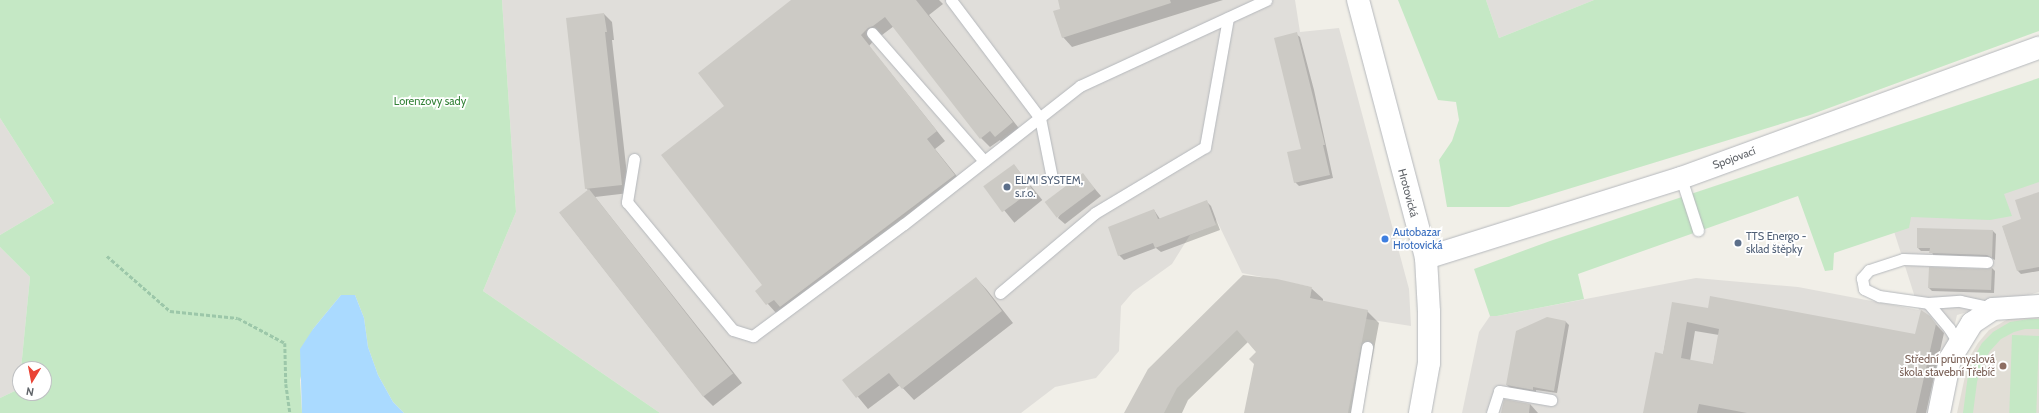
<!DOCTYPE html>
<html>
<head>
<meta charset="utf-8">
<style>
	body { margin:0 }
	#map { position:relative; width:2039px; height:413px; overflow:hidden; background:#f1efe8; font-family:Cabin,sans-serif }
	div>[style] { position:absolute }
	.industrial>* { inset:0; background:#e0deda }
	.education>* { inset:0; background:#e1ded6 }
	.green>* { inset:0; background:#c5e8c5; transform-origin:0 0 }
	.water>* { inset:0; background:#aadaff }
	.shadow>* { inset:0; background:#0003; transform-origin:0 0 }
	.building>* { inset:0; background:#cccac5; transform-origin:0 0 }
	.path>* { height:2.5px; margin-top:-1.25px; transform-origin:0; background:repeating-linear-gradient(90deg,#9cc7a9 0 4px,transparent 0 6px) }
	.roads { filter:drop-shadow(0 0 1px #b5b8bc) drop-shadow(0 0 1px #b5b8bc) }
	.lane>* { height:11px; margin:-5.5px; padding:0 5.5px; transform-origin:5.5px; border-radius:5.5px; background:#fff }
	.street>* { height:22px; margin:-11px; padding:0 11px; transform-origin:11px; border-radius:11px; background:#fff }
	.secondary>* { height:22px; margin:-11px; padding:0 11px; transform-origin:11px; border-radius:11px; background:#fff }
	.dots>* { width:11px; height:11px; translate:-50% -50%; box-sizing:border-box; border:2px solid #fff; border-radius:50% }
	span { translate:-50% -50%; white-space:nowrap; text-align:center; line-height:1.15; -webkit-text-stroke:3.5px #fff; paint-order:stroke }
	.park-label { font-size:11px; color:#348238 }
	.street-label { font-size:11px; color:#5f6368 }
	.service-label { font-size:11px; color:#4e5e75 }
	.left { translate:0 -50%; text-align:left }
	.shop-label { font-size:11px; color:#366cbe }
	.education-label { font-size:11px; color:#785e54 }
	.right { translate:-100% -50%; text-align:right }
	.north { position:absolute; left:12px; top:361px; width:40px; height:40px; box-sizing:border-box; background:#fff; border:1px solid #bfc1c3; border-radius:50%; rotate:190deg; font-size:11px; font-weight:700; line-height:16px; text-align:center; color:#5f6368 }
	.north::after { content:''; display:block; margin:auto; width:14px; height:18px; background:#ea4335; clip-path:polygon(50% 0,100% 100%,50% 72%,0 100%) }
</style>
</head>
<body>
<div id="map">
	<div class="industrial">
		<i style="clip-path:polygon(502px 0,1295px 0,1300px 32px,1339px 28px,1409px 289px,1411px 326px,1366px 319px,1310px 298px,1312px 287px,1242px 273px,1216px 219px,1215px 225px,1190px 235px,1172px 264px,1133px 292px,1121px 306px,1119px 351px,1096px 378px,1055px 387px,1021px 413px,660px 413px,483px 291px,516px 212px)"></i>
		<i style="clip-path:polygon(1486px 0,1594px 0,1499px 38px)"></i>
		<i style="clip-path:polygon(0 118px,54px 203px,0 235px)"></i>
		<i style="clip-path:polygon(2039px 177px,2039px 292px,1957px 315px,1934px 413px,1462px 413px,1479px 332px,1490px 316px,1497px 316px,1696px 278px,1798px 287px,1919px 310px,1891px 222px)"></i>
		<i style="clip-path:polygon(0 247px,30px 277px,19px 389px,0 398px)"></i>
	</div>
	<div class="education">
		<i style="clip-path:polygon(2039px 314px,2039px 413px,1957px 413px,1969px 358px,1978px 343px,1989px 330px,2008px 319px)"></i>
	</div>
	<div class="green">
		<i style="clip-path:polygon(0 0,502px 0,516px 212px,483px 291px,660px 413px,404px 413px,393px 402px,378px 375px,368px 347px,364px 318px,355px 295px,341px 295px,313px 329px,300px 380px,302px 413px,0 413px,0 398px,19px 389px,20px 376px,20px 393px,44px 393px,44px 369px,21px 369px,30px 277px,0 247px,0 235px,54px 203px,0 118px)"></i>
		<i style="clip-path:polygon(1398px 0,1486px 0,1499px 38px,1594px 0,2039px 0,2039px 31px,1810px 115px,1509px 207px,1447px 207px,1439px 160px,1452px 141px,1459px 120px,1456px 102px,1438px 100px)"></i>
		<i style="clip-path:polygon(2039px 78px,2039px 182px,2004px 194px,2012px 216px,1990px 220px,1911px 217px,1909px 228px,1834px 253px,1833px 270px,1825px 271px,1798px 196px,1578px 274px,1584px 299px,1497px 316px,1490px 316px,1474px 269px,1550px 241px)"></i>
		<i style="clip-path:polygon(2029px 319px,2039px 319px,2039px 329px,2025px 329px,2014px 332px,2001px 339px,1990px 351px,1982px 365px,1977px 382px,1973px 413px,1963px 413px,1968px 375px,1973px 359px,1982px 343px,1993px 332px,2010px 322px)"></i>
		<i style="left:2012px;top:335px;width:27px;height:78px;rotate:2deg"></i>
	</div>
	<div class="water">
		<i style="clip-path:polygon(341px 295px,355px 295px,364px 318px,368px 347px,378px 375px,393px 402px,404px 413px,302px 413px,300px 349px,313px 329px)"></i>
	</div>
	<div class="shadow">
		<i style="clip-path:polygon(793px 0,939px 0,943px 4px,929px 15px,1022px 132px,1005px 146px,1000px 140px,990px 147px,981px 138px,894px 26px,882px 35px,877px 37px,869px 46px,945px 141px,935px 149px,964px 185px,790px 316px,783px 309px,777px 314px,756px 291px,764px 285px,725px 106px)"></i>
		<i style="clip-path:polygon(1059px 0,1223px 0,1072px 47px,1063px 37px,1062px 10px)"></i>
		<i style="clip-path:polygon(604px 14px,612px 22px,614px 40px,612px 40px,629px 193px,595px 197px,742px 383px,713px 406px,704px 397px,560px 213px,589px 191px,586px 188px)"></i>
		<i style="clip-path:polygon(1296px 34px,1300px 37px,1314px 90px,1333px 178px,1299px 186px,1295px 182px,1302px 150px)"></i>
		<i style="left:1014px;top:165px;width:45px;height:36px;rotate:51deg"></i>
		<i style="clip-path:polygon(1083px 175px,1101px 196px,1065px 224px,1058px 218px)"></i>
		<i style="clip-path:polygon(2039px 193px,2039px 271px,2021px 274px,2018px 271px,2003px 227px,2023px 220px)"></i>
		<i style="clip-path:polygon(1207px 202px,1211px 206px,1220px 230px,1161px 252px,1156px 248px,1124px 260px,1119px 255px,1154px 210px,1160px 219px)"></i>
		<i style="clip-path:polygon(1993px 231px,1996px 234px,1995px 260px,1991px 258px,1934px 256px,1931px 251px,1921px 251px,1918px 248px)"></i>
		<i style="clip-path:polygon(1992px 268px,1995px 271px,1994px 293px,1932px 291px,1929px 288px)"></i>
		<i style="clip-path:polygon(976px 278px,987px 290px,1013px 323px,914px 400px,900px 385px,868px 409px,844px 380px)"></i>
		<i style="clip-path:polygon(1311px 288px,1323px 299px,1323px 302px,1367px 311px,1379px 323px,1362px 413px,1245px 413px,1257px 352px,1248px 342px,1188px 400px,1182px 413px,1125px 413px,1149px 370px)"></i>
		<i style="clip-path:polygon(evenodd,1673px 303px,1709px 309px,1916px 335px,1929px 317px,1944px 333px,1926px 413px,1652px 413px,1673px 303px,1695px 331px,1719px 335px,1713px 365px,1690px 361px,1695px 331px)"></i>
		<i style="clip-path:polygon(1547px 318px,1566px 322px,1569px 325px,1557px 393px,1536px 390px,1536px 392px,1510px 388px,1507px 385px)"></i>
		<i style="clip-path:polygon(1530px 404px,1538px 413px,1502px 413px)"></i>
	</div>
	<div class="building">
		<i style="clip-path:polygon(791px 0,916px 0,1013px 122px,995px 137px,990px 131px,980px 139px,885px 17px,873px 26px,868px 28px,861px 35px,937px 131px,927px 139px,955px 175px,780px 307px,774px 300px,766px 305px,755px 291px,762px 285px,661px 155px,724px 106px,698px 73px)"></i>
		<i style="clip-path:polygon(1058px 0,1170px 0,1171px 3px,1062px 38px,1053px 11px,1060px 9px)"></i>
		<i style="clip-path:polygon(604px 13px,607px 32px,605px 32px,622px 185px,585px 189px,566px 18px)"></i>
		<i style="clip-path:polygon(1297px 32px,1325px 145px,1323px 145px,1330px 175px,1294px 183px,1287px 152px,1301px 149px,1274px 38px)"></i>
		<i style="left:1014px;top:164px;width:32px;height:38px;rotate:54deg"></i>
		<i style="left:1083px;top:173px;width:20px;height:48px;rotate:53deg"></i>
		<i style="left:589px;top:189px;width:234px;height:38px;rotate:52deg"></i>
		<i style="clip-path:polygon(2039px 192px,2039px 267px,2017px 271px,2002px 226px,2021px 219px,2015px 200px)"></i>
		<i style="clip-path:polygon(1207px 200px,1216px 225px,1155px 248px,1153px 243px,1118px 256px,1108px 227px,1154px 209px,1158px 219px)"></i>
		<i style="clip-path:polygon(1917px 228px,1993px 230px,1992px 258px,1987px 255px,1929px 253px,1930px 248px,1917px 248px)"></i>
		<i style="clip-path:polygon(1929px 267px,1987px 269px,1992px 267px,1991px 290px,1928px 288px)"></i>
		<i style="clip-path:polygon(1243px 275px,1277px 279px,1312px 287px,1310px 298px,1368px 310px,1348px 413px,1244px 413px,1254px 364px,1249px 359px,1256px 352px,1237px 330px,1177px 388px,1164px 413px,1124px 413px,1148px 369px)"></i>
		<i style="clip-path:polygon(976px 277px,1002px 311px,902px 389px,889px 373px,856px 398px,842px 380px)"></i>
		<i style="clip-path:polygon(evenodd,1710px 296px,1915px 334px,1921px 310px,1930px 316px,1936px 324px,1916px 413px,1747px 413px,1699px 404px,1697px 413px,1643px 413px,1655px 352px,1663px 354px,1672px 302px,1708px 308px,1710px 296px,1687px 322px,1719px 329px,1713px 364px,1681px 358px,1687px 322px)"></i>
		<i style="clip-path:polygon(1547px 317px,1566px 321px,1554px 391px,1533px 387px,1533px 390px,1506px 385px,1516px 331px)"></i>
		<i style="clip-path:polygon(1504px 399px,1530px 404px,1529px 413px,1501px 413px)"></i>
	</div>
	<div class="path">
		<i style="left:107px;top:256px;width:84px;rotate:41.1deg"></i>
		<i style="left:170px;top:311px;width:68px;rotate:5.9deg"></i>
		<i style="left:238px;top:318px;width:53px;rotate:28deg"></i>
		<i style="left:285px;top:343px;width:41px;rotate:88.6deg"></i>
		<i style="left:286px;top:384px;width:29px;rotate:82deg"></i>
	</div>
	<div class="roads">
		<div class="lane">
			<i style="left:951px;top:0;width:148px;rotate:53deg"></i>
			<i style="left:1040px;top:118px;width:61px;rotate:78.7deg"></i>
			<i style="left:872px;top:33px;width:170px;rotate:48.8deg"></i>
			<i style="left:634px;top:159px;width:44px;rotate:99.2deg"></i>
			<i style="left:627px;top:202px;width:166px;rotate:50.4deg"></i>
			<i style="left:733px;top:330px;width:21px;rotate:17deg"></i>
			<i style="left:753px;top:336px;width:188px;rotate:-36.6deg"></i>
			<i style="left:904px;top:224px;width:224px;rotate:-38.1deg"></i>
			<i style="left:1080px;top:86px;width:205px;rotate:-24.8deg"></i>
			<i style="left:1681px;top:178px;width:55px;rotate:71.9deg"></i>
			<i style="left:1987px;top:262px;width:84px;rotate:-178deg"></i>
			<i style="left:1903px;top:259px;width:36px;rotate:162deg"></i>
			<i style="left:1869px;top:270px;width:11px;rotate:131deg"></i>
			<i style="left:1862px;top:278px;width:11px;rotate:80deg"></i>
			<i style="left:1864px;top:289px;width:17px;rotate:25deg"></i>
			<i style="left:1879px;top:296px;width:49px;rotate:8.1deg"></i>
			<i style="left:1928px;top:303px;width:32px;rotate:-4deg"></i>
			<i style="left:1960px;top:301px;width:33px;rotate:12deg"></i>
			<i style="left:1000px;top:293px;width:124px;rotate:-40.1deg"></i>
			<i style="left:1095px;top:213px;width:128px;rotate:-31deg"></i>
			<i style="left:1205px;top:147px;width:131px;rotate:-79.9deg"></i>
			<i style="left:1928px;top:303px;width:33px;rotate:50deg"></i>
			<i style="left:1949px;top:328px;width:19px;rotate:58deg"></i>
			<i style="left:1356px;top:413px;width:67px;rotate:-80.5deg"></i>
			<i style="left:1492px;top:413px;width:23px;rotate:-72deg"></i>
			<i style="left:1499px;top:391px;width:53px;rotate:9.8deg"></i>
		</div>
		<div class="street">
			<i style="left:1939px;top:413px;width:55px;rotate:-78.5deg"></i>
			<i style="left:1950px;top:359px;width:42px;rotate:-58.6deg"></i>
			<i style="left:1972px;top:323px;width:25px;rotate:-34deg"></i>
			<i style="left:1993px;top:309px;width:46px;rotate:-3.7deg"></i>
		</div>
		<div class="secondary">
			<i style="left:1358px;top:0;width:267px;rotate:75.2deg"></i>
			<i style="left:1426px;top:258px;width:54px;rotate:86.8deg"></i>
			<i style="left:1429px;top:312px;width:51px;rotate:90deg"></i>
			<i style="left:1429px;top:363px;width:51px;rotate:100.2deg"></i>
			<i style="left:1426px;top:258px;width:267px;rotate:-17.4deg"></i>
			<i style="left:1681px;top:178px;width:381px;rotate:-20deg"></i>
		</div>
	</div>
	<div class="dots">
		<i style="left:1007px;top:187px;background:#5c6f8a"></i>
		<i style="left:1385px;top:239px;background:#3f7fe0"></i>
		<i style="left:1738px;top:243px;background:#5c6f8a"></i>
		<i style="left:2003px;top:366px;background:#8d6e63"></i>
	</div>
	<div class="park-label">
		<span style="left:430px;top:101px">Lorenzovy sady</span>
	</div>
	<div class="street-label">
		<span style="left:1734px;top:158px;rotate:-20deg">Spojovací</span>
		<span style="left:1408px;top:193px;rotate:75deg">Hrotovická</span>
	</div>
	<div class="service-label">
		<span class="left" style="left:1015px;top:187px">ELMI SYSTEM,<br>s.r.o.</span>
		<span class="left" style="left:1746px;top:243px">TTS Energo -<br>sklad štěpky</span>
	</div>
	<div class="shop-label">
		<span class="left" style="left:1393px;top:239px">Autobazar<br>Hrotovická</span>
	</div>
	<div class="education-label">
		<span class="right" style="left:1995px;top:366px">Střední průmyslová<br>škola stavební Třebíč</span>
	</div>
	<div class="north">N</div>
</div>
</body>
</html>
